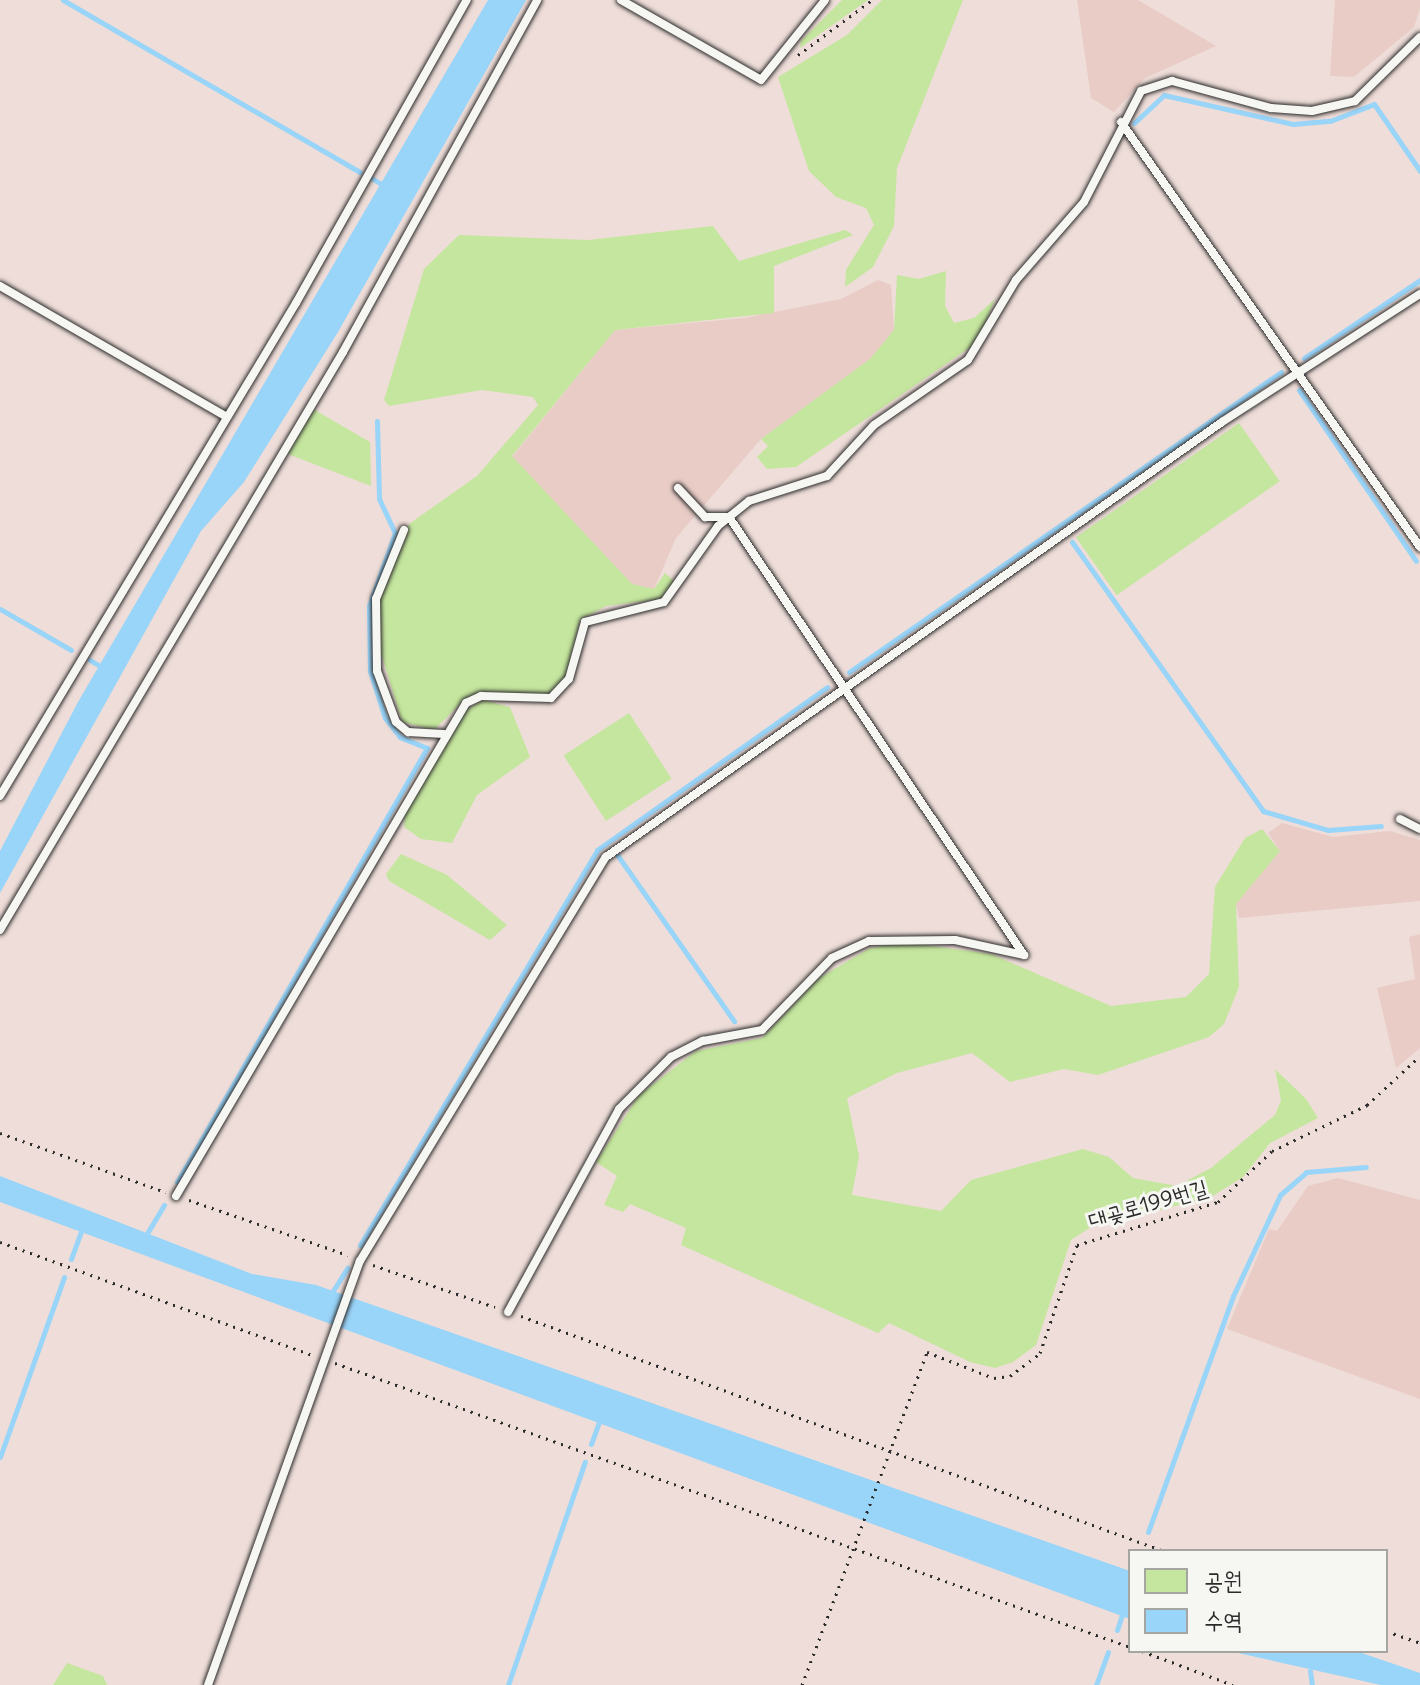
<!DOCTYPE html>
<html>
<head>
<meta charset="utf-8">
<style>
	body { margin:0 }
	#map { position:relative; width:1420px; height:1685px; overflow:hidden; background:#eeddd8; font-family:Delius,"Poor Story",sans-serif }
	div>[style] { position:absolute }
	.built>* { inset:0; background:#e9ccc6 }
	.green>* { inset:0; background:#c5e69e; transform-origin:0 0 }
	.water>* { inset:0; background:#99d4f9 }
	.stream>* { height:5px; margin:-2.5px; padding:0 2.5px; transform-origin:2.5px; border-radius:2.5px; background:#99d4f9 }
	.path>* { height:3px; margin-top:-1.5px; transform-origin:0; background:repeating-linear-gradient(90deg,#2b2b2b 0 2px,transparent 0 8px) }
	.roads { filter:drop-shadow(0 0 2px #2b2b2b) drop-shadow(0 0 2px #2b2b2b) }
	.lane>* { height:8px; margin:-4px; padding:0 4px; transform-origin:4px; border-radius:4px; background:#f6f6f2 }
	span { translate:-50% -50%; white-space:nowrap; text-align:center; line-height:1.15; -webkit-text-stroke:6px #f6f6f2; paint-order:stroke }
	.street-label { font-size:22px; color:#2b2b2b }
	.legend { position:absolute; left:1128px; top:1549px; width:260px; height:104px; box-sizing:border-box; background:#f6f6f2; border:2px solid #a5a5a2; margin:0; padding:10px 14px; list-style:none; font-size:24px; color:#2b2b2b }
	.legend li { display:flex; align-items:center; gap:16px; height:40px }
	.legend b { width:40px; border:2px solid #a5a5a2 }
</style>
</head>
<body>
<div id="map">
	<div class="built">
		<i style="clip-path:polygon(1077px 0,1138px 0,1216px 46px,1145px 78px,1114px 112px,1091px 98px)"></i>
		<i style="clip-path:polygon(1335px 0,1420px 0,1420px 9px,1414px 27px,1354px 77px,1330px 76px)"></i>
		<i style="clip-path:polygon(878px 280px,891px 285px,894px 330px,870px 359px,761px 439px,676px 538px,654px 589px,632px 584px,512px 457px,615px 330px,744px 318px,841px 299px)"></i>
		<i style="clip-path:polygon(1282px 823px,1333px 837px,1390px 831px,1420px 840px,1420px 901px,1239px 918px,1236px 904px,1248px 882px,1280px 851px,1268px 833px)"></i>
		<i style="clip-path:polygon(1420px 934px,1420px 1048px,1396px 1068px,1377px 988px,1415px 979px,1409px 937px)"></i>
		<i style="clip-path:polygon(1338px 1178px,1420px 1200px,1420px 1399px,1227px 1329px,1269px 1229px,1277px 1231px,1308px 1186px)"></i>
	</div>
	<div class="green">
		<i style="clip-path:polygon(842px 0,868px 0,800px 48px,801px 41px)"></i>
		<i style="clip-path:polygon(882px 0,963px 0,897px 168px,894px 226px,873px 267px,845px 287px,846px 270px,874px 225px,866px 208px,836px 197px,809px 171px,778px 77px,847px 35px)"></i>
		<i style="clip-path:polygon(713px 226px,739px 261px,845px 230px,853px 235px,774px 266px,774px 313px,615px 330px,512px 456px,632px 584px,654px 589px,665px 573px,675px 582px,662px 599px,606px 606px,580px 620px,566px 679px,547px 697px,498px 694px,462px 702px,434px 730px,402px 722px,378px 643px,376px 600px,386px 565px,409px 524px,477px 476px,538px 405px,533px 397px,482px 390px,389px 406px,384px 400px,424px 269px,459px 235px,588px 240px)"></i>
		<i style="clip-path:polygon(946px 271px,945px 306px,954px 323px,974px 318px,995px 299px,978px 342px,796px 467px,767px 469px,757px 457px,768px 446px,761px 439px,870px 359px,894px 330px,897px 275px,919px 279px)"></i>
		<i style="clip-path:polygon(313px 409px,370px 442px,371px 486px,288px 454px)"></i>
		<i style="left:1239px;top:423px;width:71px;height:199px;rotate:55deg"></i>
		<i style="clip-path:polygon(483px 700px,510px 707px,530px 757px,477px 795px,452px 843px,421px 839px,404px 827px,405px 811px,463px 712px)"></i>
		<i style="left:629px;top:713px;width:78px;height:78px;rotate:57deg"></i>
		<i style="clip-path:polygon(1262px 829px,1280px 851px,1236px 904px,1239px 987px,1224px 1024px,1209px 1037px,1098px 1075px,1064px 1069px,1010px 1082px,972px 1053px,897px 1073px,847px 1098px,859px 1156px,852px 1195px,941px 1211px,971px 1180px,1083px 1149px,1109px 1157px,1133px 1178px,1177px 1186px,1211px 1168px,1275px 1115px,1281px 1100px,1275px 1069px,1306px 1099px,1318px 1118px,1270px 1143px,1243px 1177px,1211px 1197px,1091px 1227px,1071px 1240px,1036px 1345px,1013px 1362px,995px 1368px,970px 1362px,889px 1323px,878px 1333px,681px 1245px,686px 1228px,630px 1204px,623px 1212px,604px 1205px,617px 1176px,596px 1162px,639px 1095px,696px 1051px,762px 1038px,819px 978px,870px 948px,903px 942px,991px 954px,1111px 1006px,1186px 997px,1209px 974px,1215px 887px,1245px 838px)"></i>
		<i style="clip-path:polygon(401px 854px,447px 875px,507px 925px,490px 940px,389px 881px,386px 874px)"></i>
		<i style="clip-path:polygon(67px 1663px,103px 1676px,107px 1685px,53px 1685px)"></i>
	</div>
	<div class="water">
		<i style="clip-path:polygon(488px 0,526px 0,338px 332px,244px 482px,201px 531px,0 893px,0 851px,78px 702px)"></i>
		<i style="clip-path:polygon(0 1176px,252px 1274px,316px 1285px,1130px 1571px,1130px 1619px,0 1202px)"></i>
		<i style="clip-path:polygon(1229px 1651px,1356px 1651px,1420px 1673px,1420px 1685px,1381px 1685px)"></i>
	</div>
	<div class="stream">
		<i style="left:63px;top:0;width:343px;rotate:30.1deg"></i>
		<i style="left:1134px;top:123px;width:41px;rotate:-43deg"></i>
		<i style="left:1164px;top:95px;width:132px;rotate:12.7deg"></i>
		<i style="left:1293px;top:124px;width:37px;rotate:-5deg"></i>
		<i style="left:1330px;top:121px;width:47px;rotate:-21.1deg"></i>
		<i style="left:1374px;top:104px;width:81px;rotate:55.5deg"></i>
		<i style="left:373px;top:179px;width:15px;rotate:32deg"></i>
		<i style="left:1304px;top:358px;width:140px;rotate:-33.9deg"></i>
		<i style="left:1299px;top:390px;width:207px;rotate:55.6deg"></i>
		<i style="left:1072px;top:542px;width:330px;rotate:54.6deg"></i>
		<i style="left:1263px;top:811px;width:68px;rotate:16.3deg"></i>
		<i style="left:1328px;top:830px;width:53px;rotate:-4.3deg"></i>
		<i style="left:0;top:609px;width:82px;rotate:30deg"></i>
		<i style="left:90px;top:660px;width:15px;rotate:32deg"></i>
		<i style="left:849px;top:672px;width:526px;rotate:-34.78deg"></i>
		<i style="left:618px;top:856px;width:202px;rotate:54.9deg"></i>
		<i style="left:177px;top:1182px;width:501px;rotate:-60.06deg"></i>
		<i style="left:427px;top:748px;width:29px;rotate:-158deg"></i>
		<i style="left:400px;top:737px;width:24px;rotate:-128deg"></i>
		<i style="left:385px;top:718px;width:49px;rotate:-107.7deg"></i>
		<i style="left:370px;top:671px;width:65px;rotate:-90.9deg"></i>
		<i style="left:369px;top:606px;width:77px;rotate:-70.4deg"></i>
		<i style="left:395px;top:533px;width:38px;rotate:-115deg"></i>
		<i style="left:379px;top:498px;width:77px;rotate:-91.5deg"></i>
		<i style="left:146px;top:1235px;width:35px;rotate:-59deg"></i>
		<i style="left:360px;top:1245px;width:461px;rotate:-59deg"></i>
		<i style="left:597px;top:850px;width:282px;rotate:-35.3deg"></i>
		<i style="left:71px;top:1259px;width:35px;rotate:-70deg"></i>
		<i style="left:331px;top:1294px;width:31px;rotate:-58deg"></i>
		<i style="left:591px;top:1444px;width:27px;rotate:-70deg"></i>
		<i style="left:0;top:1457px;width:191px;rotate:-70.4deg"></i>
		<i style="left:1148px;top:1532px;width:251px;rotate:-70.2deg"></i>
		<i style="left:1233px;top:1296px;width:111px;rotate:-65deg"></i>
		<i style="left:1280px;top:1195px;width:35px;rotate:-41deg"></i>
		<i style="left:1306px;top:1172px;width:60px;rotate:-4.8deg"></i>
		<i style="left:1117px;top:1630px;width:19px;rotate:-72deg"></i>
		<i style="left:1310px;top:1671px;width:14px;rotate:82deg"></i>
		<i style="left:508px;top:1685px;width:236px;rotate:-71deg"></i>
		<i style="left:1096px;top:1685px;width:35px;rotate:-70deg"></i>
	</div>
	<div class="path">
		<i style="left:798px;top:55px;width:92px;rotate:-36.6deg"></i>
		<i style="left:0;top:1133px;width:176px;rotate:19.6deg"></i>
		<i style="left:189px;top:1200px;width:168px;rotate:19.1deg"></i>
		<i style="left:0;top:1242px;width:333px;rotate:19.9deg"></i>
		<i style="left:373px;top:1265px;width:129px;rotate:19deg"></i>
		<i style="left:521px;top:1316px;width:685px;rotate:20.08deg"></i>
		<i style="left:335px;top:1363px;width:844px;rotate:19.66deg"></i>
		<i style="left:1386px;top:1631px;width:36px;rotate:19deg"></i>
		<i style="left:1142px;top:1651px;width:97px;rotate:20.5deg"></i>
		<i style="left:802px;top:1685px;width:356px;rotate:-69.4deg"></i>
		<i style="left:927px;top:1352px;width:72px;rotate:21.2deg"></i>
		<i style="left:994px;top:1378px;width:16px;rotate:-7deg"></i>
		<i style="left:1010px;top:1376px;width:38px;rotate:-37deg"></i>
		<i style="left:1040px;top:1353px;width:114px;rotate:-71.1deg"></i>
		<i style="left:1077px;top:1245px;width:147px;rotate:-17deg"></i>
		<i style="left:1218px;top:1202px;width:74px;rotate:-43.4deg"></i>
		<i style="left:1272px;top:1151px;width:106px;rotate:-25.8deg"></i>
		<i style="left:1367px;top:1105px;width:72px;rotate:-42.8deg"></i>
	</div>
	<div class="roads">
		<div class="lane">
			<i style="left:621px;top:0;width:161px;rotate:29.7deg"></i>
			<i style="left:761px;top:80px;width:102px;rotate:-51.3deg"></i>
			<i style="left:1121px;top:122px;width:520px;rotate:54.87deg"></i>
			<i style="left:0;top:286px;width:262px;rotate:30deg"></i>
			<i style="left:678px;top:488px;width:40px;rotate:47deg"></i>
			<i style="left:705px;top:517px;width:24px"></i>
			<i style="left:729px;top:517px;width:528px;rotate:56.04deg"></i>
			<i style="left:404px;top:530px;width:74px;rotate:112.1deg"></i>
			<i style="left:376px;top:599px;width:72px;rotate:89.2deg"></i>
			<i style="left:377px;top:671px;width:54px;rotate:69.6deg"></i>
			<i style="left:396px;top:722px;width:16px;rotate:40deg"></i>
			<i style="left:408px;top:732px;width:36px;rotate:3deg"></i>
			<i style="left:0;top:796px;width:575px;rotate:-59.02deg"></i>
			<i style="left:296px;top:303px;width:348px;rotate:-60.6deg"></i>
			<i style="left:1400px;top:819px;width:22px;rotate:27deg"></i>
			<i style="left:0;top:930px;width:672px;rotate:-59.31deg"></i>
			<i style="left:343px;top:352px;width:402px;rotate:-61.1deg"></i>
			<i style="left:176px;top:1196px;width:572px;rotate:-59.53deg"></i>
			<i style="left:466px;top:703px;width:17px;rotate:-25deg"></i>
			<i style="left:481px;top:696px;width:70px;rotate:1.6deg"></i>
			<i style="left:551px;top:698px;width:26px;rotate:-47deg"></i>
			<i style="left:569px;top:679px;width:59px;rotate:-74.3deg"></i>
			<i style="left:585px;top:622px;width:81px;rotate:-14.2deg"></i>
			<i style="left:664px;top:602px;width:93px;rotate:-54.6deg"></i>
			<i style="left:718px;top:526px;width:40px;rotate:-39deg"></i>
			<i style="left:749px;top:501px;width:82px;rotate:-17.8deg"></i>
			<i style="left:827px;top:476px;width:69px;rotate:-47.3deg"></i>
			<i style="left:874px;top:425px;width:114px;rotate:-34.7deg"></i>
			<i style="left:968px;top:360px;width:93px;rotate:-59deg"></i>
			<i style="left:1016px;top:280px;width:103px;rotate:-48.9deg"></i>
			<i style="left:1084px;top:202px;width:125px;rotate:-62.8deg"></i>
			<i style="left:1141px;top:91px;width:33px;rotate:-18deg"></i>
			<i style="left:1172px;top:81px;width:103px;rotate:15.3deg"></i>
			<i style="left:1271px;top:108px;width:41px;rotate:4.2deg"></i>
			<i style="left:1312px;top:111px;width:44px;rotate:-13.1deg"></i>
			<i style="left:1355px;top:101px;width:91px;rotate:-44.6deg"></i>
			<i style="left:508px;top:1312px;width:231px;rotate:-61.3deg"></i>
			<i style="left:619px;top:1109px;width:74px;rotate:-45deg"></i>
			<i style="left:671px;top:1057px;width:36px;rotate:-27deg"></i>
			<i style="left:703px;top:1041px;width:60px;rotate:-10.6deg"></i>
			<i style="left:762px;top:1030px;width:100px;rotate:-45.8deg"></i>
			<i style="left:832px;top:958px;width:41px;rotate:-24.7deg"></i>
			<i style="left:869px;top:941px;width:86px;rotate:-0.7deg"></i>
			<i style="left:955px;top:940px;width:71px;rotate:12.3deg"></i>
			<i style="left:208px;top:1685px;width:450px;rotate:-70.3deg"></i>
			<i style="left:360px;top:1261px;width:473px;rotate:-58.7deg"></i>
			<i style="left:606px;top:857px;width:754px;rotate:-35.23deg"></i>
			<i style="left:1222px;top:422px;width:236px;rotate:-32.9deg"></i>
		</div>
	</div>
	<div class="street-label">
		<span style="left:1148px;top:1204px;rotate:-16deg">대곶로199번길</span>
	</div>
	<ul class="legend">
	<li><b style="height:22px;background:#c5e69e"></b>공원</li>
	<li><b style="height:22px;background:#99d4f9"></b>수역</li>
	</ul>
</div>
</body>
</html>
